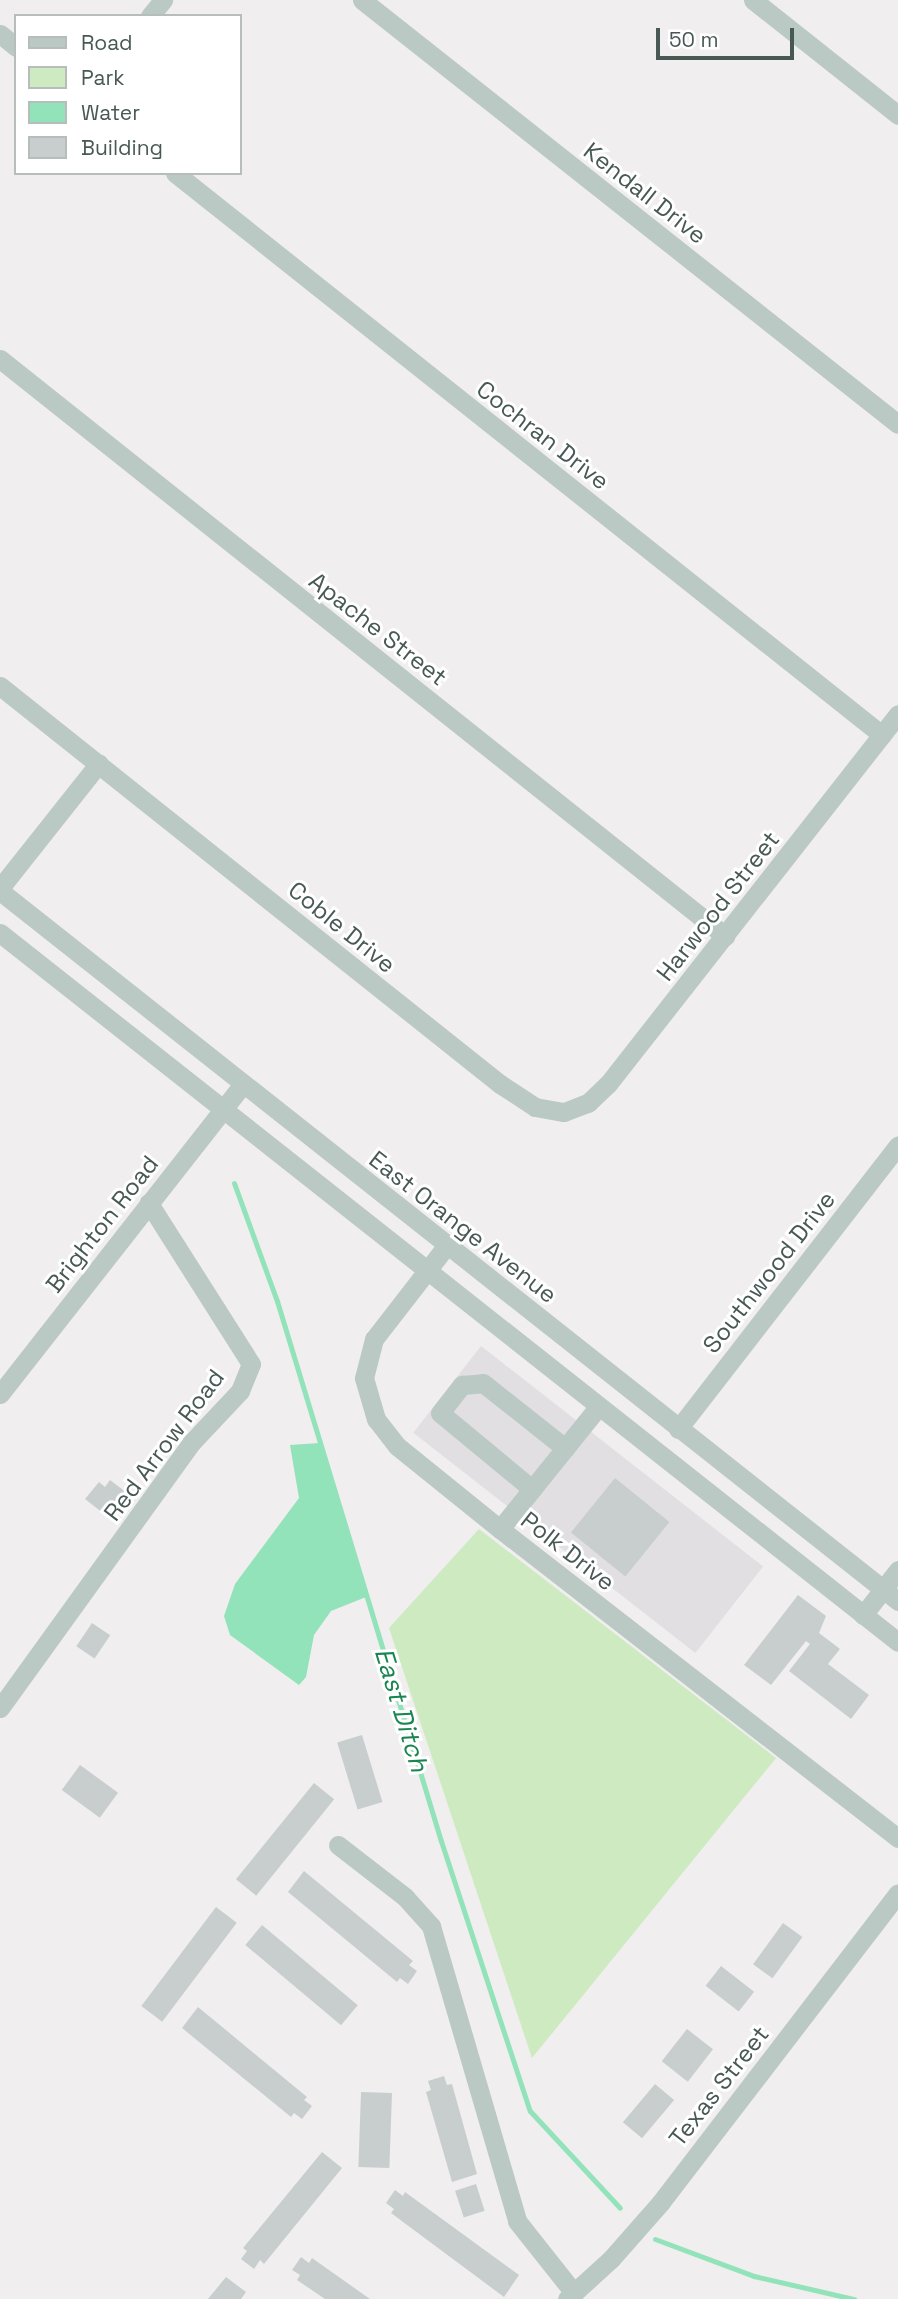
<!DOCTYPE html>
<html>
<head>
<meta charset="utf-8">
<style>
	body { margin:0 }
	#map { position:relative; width:898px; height:2299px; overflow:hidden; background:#f0eeef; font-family:"Space Grotesk",sans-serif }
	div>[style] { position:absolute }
	.education>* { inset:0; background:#e1dfe1; transform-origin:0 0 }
	.green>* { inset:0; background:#cdeac0 }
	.water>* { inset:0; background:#92e2ba }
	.stream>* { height:5px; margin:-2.5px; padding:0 2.5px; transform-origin:2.5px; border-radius:2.5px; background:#92e2ba }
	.building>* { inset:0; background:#c8cece; transform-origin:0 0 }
	.minor>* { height:19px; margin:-9.5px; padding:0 9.5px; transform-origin:9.5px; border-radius:9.5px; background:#bbc9c5 }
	span { translate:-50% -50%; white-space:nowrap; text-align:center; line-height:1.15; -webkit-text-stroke:6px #fff; paint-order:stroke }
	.street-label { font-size:24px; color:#485955 }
	.water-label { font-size:26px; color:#1a8550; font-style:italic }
	.legend { position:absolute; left:14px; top:14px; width:228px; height:161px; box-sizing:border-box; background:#fff; border:2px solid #b6bdbb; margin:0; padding:9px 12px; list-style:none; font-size:21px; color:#485955 }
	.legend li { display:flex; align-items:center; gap:14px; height:35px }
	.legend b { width:35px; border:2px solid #b6bdbb }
	.scale { position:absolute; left:656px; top:28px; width:138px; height:32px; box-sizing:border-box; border:4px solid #485955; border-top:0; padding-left:9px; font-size:21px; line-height:24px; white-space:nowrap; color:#485955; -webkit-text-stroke:5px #fff; paint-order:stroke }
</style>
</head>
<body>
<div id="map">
	<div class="education">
		<i style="left:481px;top:1346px;width:358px;height:110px;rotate:38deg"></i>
	</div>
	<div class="green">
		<i style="clip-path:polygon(479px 1529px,776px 1758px,532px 2058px,389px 1628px)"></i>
	</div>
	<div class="water">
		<i style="clip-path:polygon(320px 1443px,366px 1597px,331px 1611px,314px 1635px,306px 1677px,299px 1685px,230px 1635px,224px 1616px,235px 1584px,299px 1498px,290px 1445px)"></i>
	</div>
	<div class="stream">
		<i style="left:234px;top:1183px;width:126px;rotate:70deg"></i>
		<i style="left:277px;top:1301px;width:564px;rotate:73.11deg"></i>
		<i style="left:441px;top:1841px;width:284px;rotate:71.8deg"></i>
		<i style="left:530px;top:2111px;width:132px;rotate:47.1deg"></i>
		<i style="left:655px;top:2239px;width:106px;rotate:20.5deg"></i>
		<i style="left:754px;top:2276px;width:103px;rotate:13deg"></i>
	</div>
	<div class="building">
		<i style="left:615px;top:1478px;width:70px;height:70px;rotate:39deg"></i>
		<i style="clip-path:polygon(110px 1480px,127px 1493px,108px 1517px,85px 1499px,99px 1482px,105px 1487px)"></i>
		<i style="clip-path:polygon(798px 1595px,826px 1616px,819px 1633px,840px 1649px,828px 1664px,869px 1695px,851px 1719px,789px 1671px,810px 1644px,806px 1641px,771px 1685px,744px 1665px)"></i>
		<i style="left:92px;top:1623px;width:22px;height:28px;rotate:34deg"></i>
		<i style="left:362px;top:1735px;width:70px;height:26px;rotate:73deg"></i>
		<i style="left:80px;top:1765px;width:47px;height:31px;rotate:36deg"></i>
		<i style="left:314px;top:1783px;width:26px;height:124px;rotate:39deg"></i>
		<i style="clip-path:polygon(304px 1871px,413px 1961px,409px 1965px,417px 1971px,408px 1984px,400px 1978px,397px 1982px,288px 1892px)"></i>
		<i style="left:216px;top:1907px;width:26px;height:124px;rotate:37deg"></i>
		<i style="left:783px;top:1923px;width:24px;height:51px;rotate:36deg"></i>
		<i style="left:262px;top:1925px;width:125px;height:26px;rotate:40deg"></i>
		<i style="left:721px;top:1966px;width:42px;height:25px;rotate:38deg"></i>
		<i style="clip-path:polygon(198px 2007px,307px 2097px,304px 2100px,312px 2106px,302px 2119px,294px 2113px,291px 2117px,182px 2028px)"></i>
		<i style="left:687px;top:2029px;width:33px;height:41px;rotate:38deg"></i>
		<i style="clip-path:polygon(444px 2076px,447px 2085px,452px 2084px,477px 2174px,452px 2182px,426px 2092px,431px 2090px,428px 2081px)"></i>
		<i style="left:655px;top:2084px;width:25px;height:50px;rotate:40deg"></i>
		<i style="left:361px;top:2092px;width:31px;height:75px;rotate:2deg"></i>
		<i style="clip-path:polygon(322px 2152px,342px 2168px,264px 2264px,260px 2260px,254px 2269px,241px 2259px,247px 2251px,243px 2248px)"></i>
		<i style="left:476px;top:2184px;width:28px;height:22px;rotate:72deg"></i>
		<i style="clip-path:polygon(395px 2190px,403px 2196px,405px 2192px,519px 2275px,504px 2297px,391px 2213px,394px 2209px,386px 2203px)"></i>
		<i style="clip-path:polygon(301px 2257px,309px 2263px,312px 2258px,370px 2299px,325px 2299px,297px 2280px,300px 2275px,292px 2270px)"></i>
		<i style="clip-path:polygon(226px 2277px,246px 2292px,241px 2299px,208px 2299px)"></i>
	</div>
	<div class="minor">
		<i style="left:362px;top:0;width:683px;rotate:38.35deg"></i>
		<i style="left:753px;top:0;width:185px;rotate:38.4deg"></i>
		<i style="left:150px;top:16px;width:21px;rotate:-51deg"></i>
		<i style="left:0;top:34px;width:21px;rotate:39deg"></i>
		<i style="left:175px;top:173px;width:903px;rotate:38.48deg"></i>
		<i style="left:0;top:359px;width:927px;rotate:38.51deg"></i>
		<i style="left:0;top:686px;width:639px;rotate:38.52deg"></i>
		<i style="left:500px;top:1084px;width:42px;rotate:33.3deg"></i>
		<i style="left:535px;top:1107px;width:29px;rotate:10deg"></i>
		<i style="left:564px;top:1112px;width:26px;rotate:-21deg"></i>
		<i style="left:588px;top:1103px;width:28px;rotate:-44deg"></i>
		<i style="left:608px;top:1084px;width:470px;rotate:-51.9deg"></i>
		<i style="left:0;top:888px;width:159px;rotate:-51.6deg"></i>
		<i style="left:0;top:891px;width:1145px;rotate:38.33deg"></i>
		<i style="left:0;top:933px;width:1144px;rotate:38.29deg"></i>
		<i style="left:447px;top:1245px;width:119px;rotate:127.8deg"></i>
		<i style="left:374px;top:1339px;width:40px;rotate:104.4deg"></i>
		<i style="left:364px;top:1378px;width:43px;rotate:73.7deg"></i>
		<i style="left:376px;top:1419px;width:34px;rotate:52deg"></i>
		<i style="left:397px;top:1446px;width:132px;rotate:38.9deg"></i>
		<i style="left:500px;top:1529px;width:504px;rotate:37.83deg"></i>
		<i style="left:0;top:1394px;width:394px;rotate:-51.9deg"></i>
		<i style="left:678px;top:1429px;width:359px;rotate:-52.2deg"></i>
		<i style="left:532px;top:1489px;width:119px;rotate:-140.4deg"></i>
		<i style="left:440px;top:1413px;width:36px;rotate:-52deg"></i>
		<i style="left:462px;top:1385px;width:21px;rotate:-5deg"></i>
		<i style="left:483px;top:1383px;width:105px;rotate:38.4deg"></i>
		<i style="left:500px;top:1529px;width:156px;rotate:-51.2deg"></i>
		<i style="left:863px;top:1615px;width:57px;rotate:-52.1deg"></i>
		<i style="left:0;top:1708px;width:328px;rotate:-54.2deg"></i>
		<i style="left:192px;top:1442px;width:70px;rotate:-46.7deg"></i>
		<i style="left:240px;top:1391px;width:29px;rotate:-68deg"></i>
		<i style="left:251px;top:1364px;width:191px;rotate:-122.4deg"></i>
		<i style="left:338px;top:1845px;width:85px;rotate:37.8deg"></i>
		<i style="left:405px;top:1897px;width:39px;rotate:48deg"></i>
		<i style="left:431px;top:1926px;width:307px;rotate:73.7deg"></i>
		<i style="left:517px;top:2221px;width:92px;rotate:51.6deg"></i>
		<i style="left:567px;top:2299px;width:59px;rotate:-42.3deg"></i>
		<i style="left:611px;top:2259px;width:76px;rotate:-48.7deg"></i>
		<i style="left:661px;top:2202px;width:389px;rotate:-52.5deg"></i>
	</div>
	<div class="street-label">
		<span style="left:645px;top:193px;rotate:38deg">Kendall Drive</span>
		<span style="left:543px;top:435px;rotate:38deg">Cochran Drive</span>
		<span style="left:378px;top:629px;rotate:38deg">Apache Street</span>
		<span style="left:718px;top:906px;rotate:-52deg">Harwood Street</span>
		<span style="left:342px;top:927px;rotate:39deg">Coble Drive</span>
		<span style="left:102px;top:1224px;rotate:-52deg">Brighton Road</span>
		<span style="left:463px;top:1227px;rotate:38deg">East Orange Avenue</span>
		<span style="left:769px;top:1272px;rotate:-52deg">Southwood Drive</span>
		<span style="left:164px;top:1445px;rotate:-53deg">Red Arrow Road</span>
		<span style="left:568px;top:1551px;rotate:38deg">Polk Drive</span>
		<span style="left:719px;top:2086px;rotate:-52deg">Texas Street</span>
	</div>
	<div class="water-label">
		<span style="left:401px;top:1710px;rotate:73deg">East Ditch</span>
	</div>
	<ul class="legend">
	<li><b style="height:9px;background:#bbc9c5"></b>Road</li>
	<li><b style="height:19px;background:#cdeac0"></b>Park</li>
	<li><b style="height:19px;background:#92e2ba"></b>Water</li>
	<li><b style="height:19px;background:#c8cece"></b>Building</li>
	</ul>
	<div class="scale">50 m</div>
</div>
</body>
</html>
